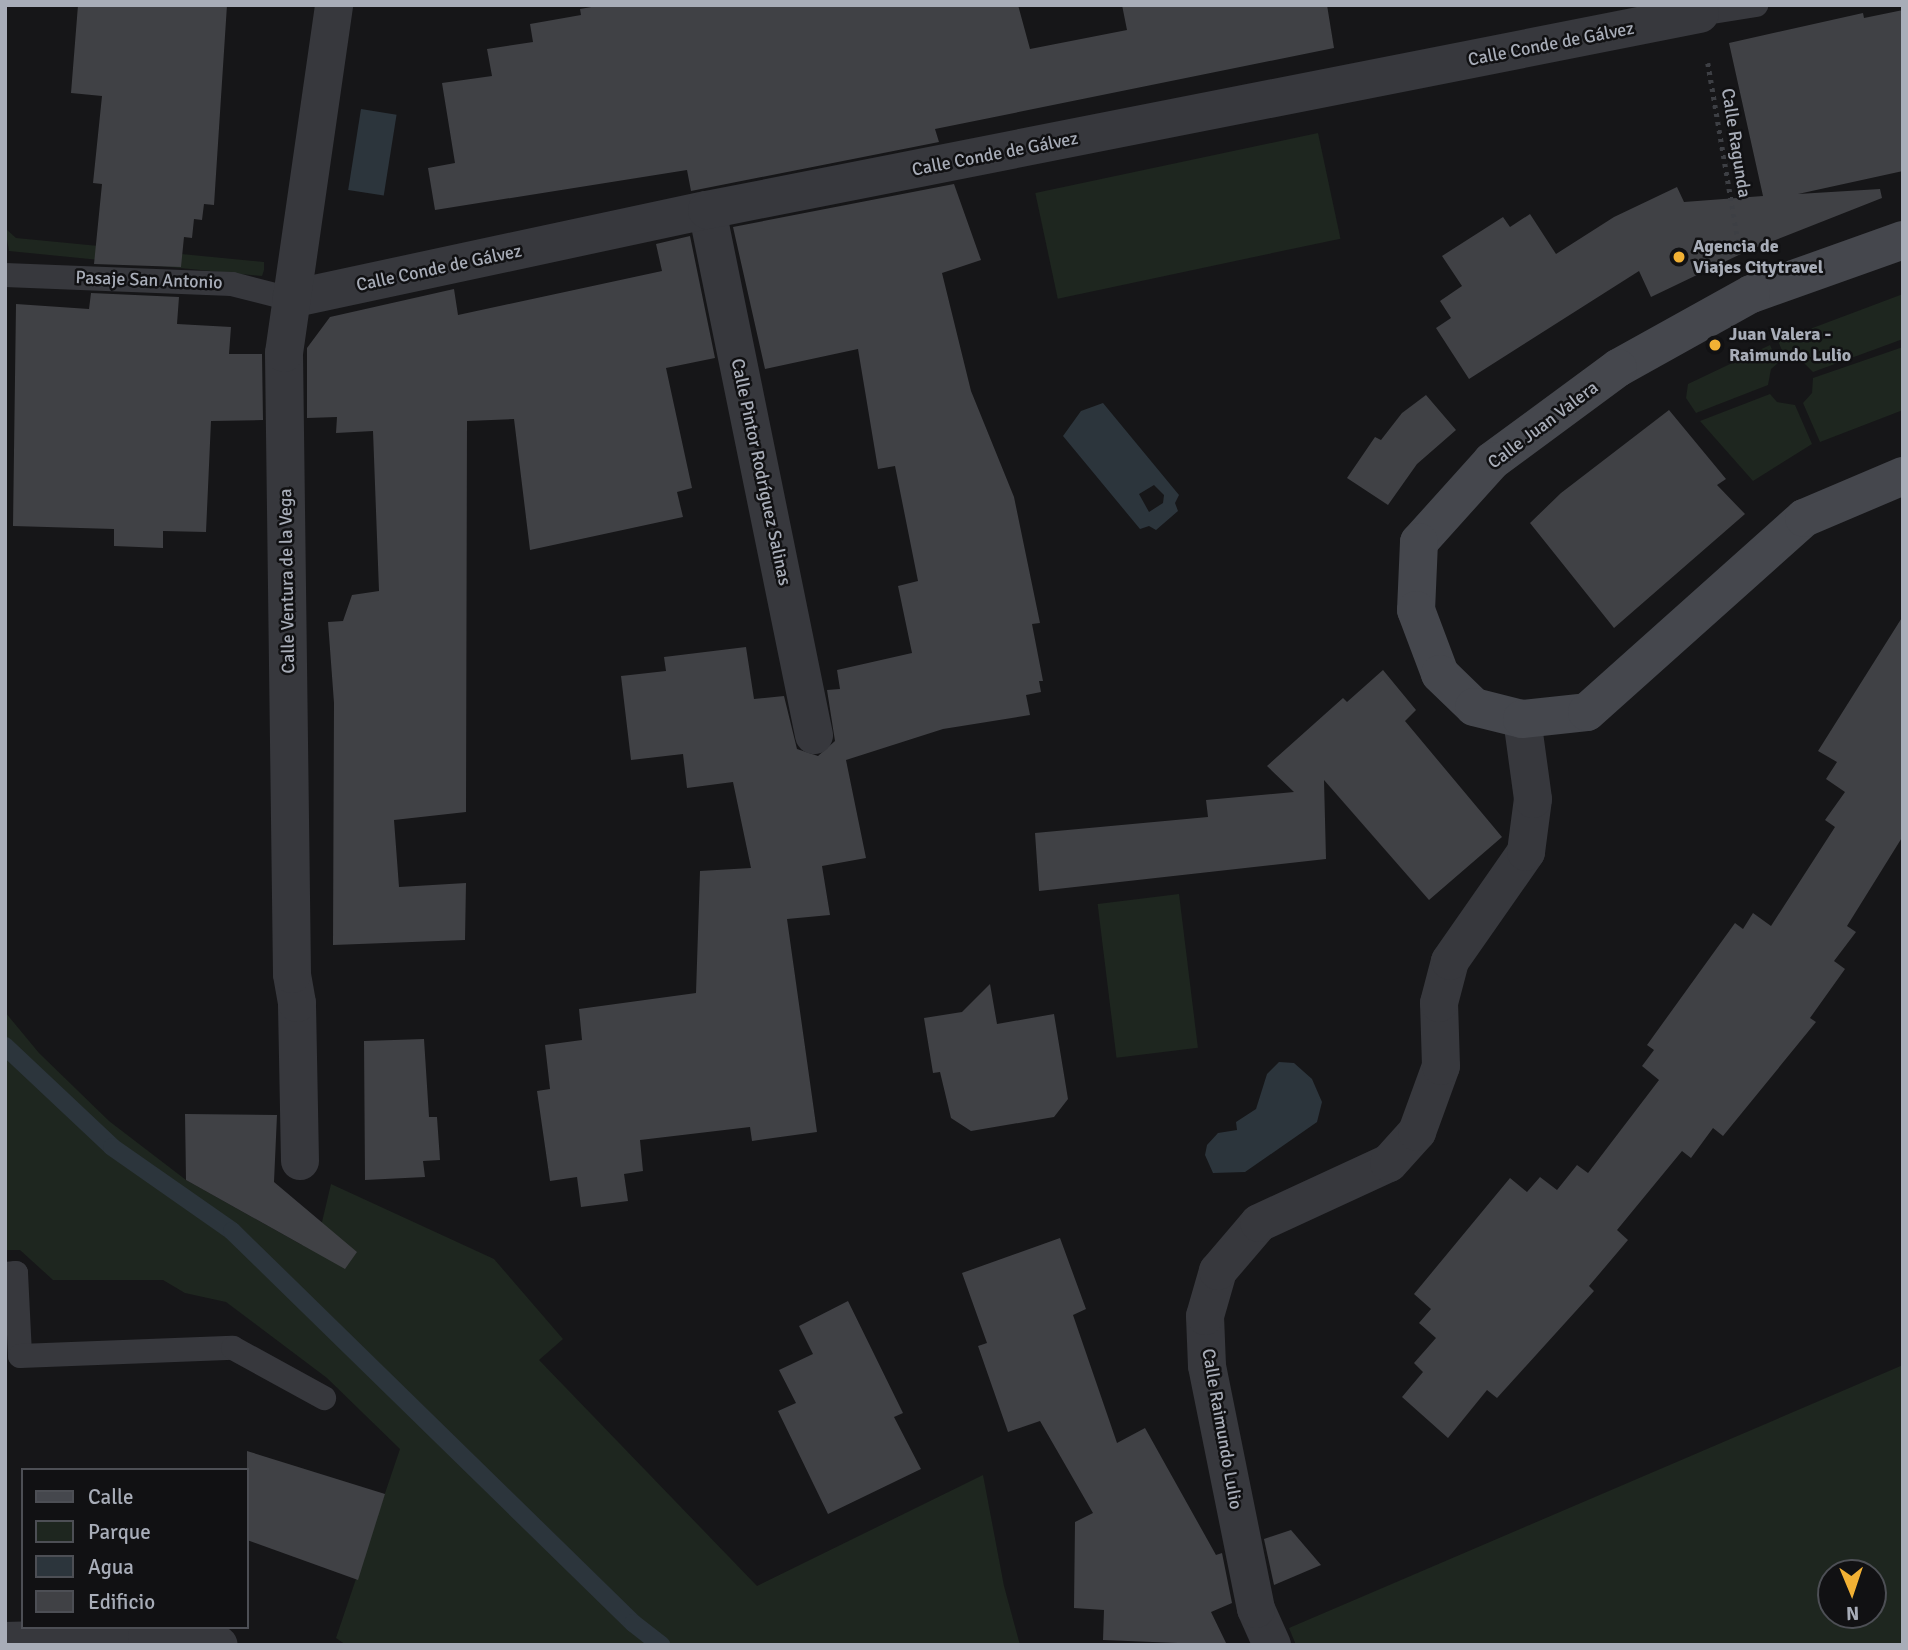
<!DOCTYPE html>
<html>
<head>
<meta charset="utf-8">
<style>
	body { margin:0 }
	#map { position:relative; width:1908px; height:1650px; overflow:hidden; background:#161618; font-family:Signika,sans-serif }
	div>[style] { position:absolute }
	.green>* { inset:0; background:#1e261f; transform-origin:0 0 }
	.water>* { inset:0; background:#2c353c; transform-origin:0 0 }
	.stream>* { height:18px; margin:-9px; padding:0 9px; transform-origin:9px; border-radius:9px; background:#2c353c }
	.building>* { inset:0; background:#404145 }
	.path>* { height:4.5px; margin-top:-2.25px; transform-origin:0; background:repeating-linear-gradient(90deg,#3d3f44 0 3.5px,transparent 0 8.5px) }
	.lane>* { height:24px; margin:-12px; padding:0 12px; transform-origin:12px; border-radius:12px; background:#37383d }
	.street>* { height:38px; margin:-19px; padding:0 19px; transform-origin:19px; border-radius:19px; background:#37383d }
	.secondary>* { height:38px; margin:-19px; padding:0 19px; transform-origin:19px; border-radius:19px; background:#45474d }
	.dots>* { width:19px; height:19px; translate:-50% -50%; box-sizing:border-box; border:4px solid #111113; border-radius:50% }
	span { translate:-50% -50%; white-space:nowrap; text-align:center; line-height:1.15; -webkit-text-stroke:5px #111113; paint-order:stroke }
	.street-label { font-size:18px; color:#a8adb8 }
	.poi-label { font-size:18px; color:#a8adb8; font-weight:700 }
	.left { translate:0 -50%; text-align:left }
	.frame { position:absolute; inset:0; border:7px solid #a8adb8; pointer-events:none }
	.legend { position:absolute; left:21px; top:1468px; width:228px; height:161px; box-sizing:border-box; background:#111113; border:2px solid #4d4f55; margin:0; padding:9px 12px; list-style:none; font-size:21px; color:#a8adb8 }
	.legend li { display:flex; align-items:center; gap:14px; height:35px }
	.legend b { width:35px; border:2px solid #4d4f55 }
	.north { position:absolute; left:1817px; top:1559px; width:70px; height:70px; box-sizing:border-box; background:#111113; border:2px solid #4d4f55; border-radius:50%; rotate:178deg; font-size:19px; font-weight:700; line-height:28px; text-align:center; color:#a8adb8 }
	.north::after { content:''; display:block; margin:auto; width:24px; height:32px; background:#f2b134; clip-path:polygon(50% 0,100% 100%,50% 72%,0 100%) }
</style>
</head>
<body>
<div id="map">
	<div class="green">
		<i style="left:1318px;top:133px;width:108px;height:289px;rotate:78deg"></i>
		<i style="clip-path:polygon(5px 228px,16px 238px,264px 262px,264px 270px,262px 276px,9px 251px)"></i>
		<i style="clip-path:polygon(1903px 294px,1903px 339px,1813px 372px,1804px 363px,1786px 360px,1778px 341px)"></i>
		<i style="clip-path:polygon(1770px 345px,1778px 363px,1771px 369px,1768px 385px,1696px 413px,1686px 398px,1688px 384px)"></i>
		<i style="clip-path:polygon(1903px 347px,1903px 410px,1820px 442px,1803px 403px,1812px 393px,1813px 378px)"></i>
		<i style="clip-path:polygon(1770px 394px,1777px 402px,1795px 405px,1812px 444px,1753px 481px,1700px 421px)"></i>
		<i style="left:1179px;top:894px;width:155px;height:82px;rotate:83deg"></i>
		<i style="clip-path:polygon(5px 1012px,39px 1053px,109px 1121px,186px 1180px,302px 1245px,322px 1222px,331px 1184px,494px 1259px,563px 1339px,539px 1360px,757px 1586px,983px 1475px,1004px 1586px,1020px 1645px,346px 1645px,336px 1638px,400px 1449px,327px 1378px,226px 1302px,185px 1293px,163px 1280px,53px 1280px,20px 1250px,5px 1250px)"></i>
		<i style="clip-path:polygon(evenodd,1903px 1365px,1903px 1645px,1296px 1645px,1289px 1628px,1903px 1365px,1831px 1573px,1873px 1573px,1873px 1615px,1831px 1615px,1831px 1573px)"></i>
	</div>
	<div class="water">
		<i style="left:361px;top:109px;width:36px;height:82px;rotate:9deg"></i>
		<i style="clip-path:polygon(evenodd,1103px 403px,1179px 495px,1175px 503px,1178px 511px,1156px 530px,1149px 526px,1140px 529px,1063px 436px,1081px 411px,1103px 403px,1154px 485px,1164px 495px,1163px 503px,1149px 512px,1139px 494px,1154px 485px)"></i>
		<i style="clip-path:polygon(1279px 1062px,1294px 1063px,1312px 1079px,1322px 1102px,1317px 1122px,1245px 1172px,1213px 1173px,1205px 1155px,1207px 1145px,1218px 1133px,1237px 1130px,1236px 1122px,1256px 1109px,1267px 1074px)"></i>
	</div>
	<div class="stream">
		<i style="left:5px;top:1046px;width:147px;rotate:43.3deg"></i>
		<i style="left:112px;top:1147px;width:146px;rotate:35deg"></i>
		<i style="left:232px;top:1231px;width:561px;rotate:44.35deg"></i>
		<i style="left:633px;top:1623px;width:36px;rotate:38deg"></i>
	</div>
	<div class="building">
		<i style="clip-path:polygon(78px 5px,227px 5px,214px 205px,204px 204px,202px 220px,194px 219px,192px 238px,184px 237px,181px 267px,94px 264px,102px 184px,93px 183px,102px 96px,71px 93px)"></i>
		<i style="clip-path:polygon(603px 5px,1018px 5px,1030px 49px,1127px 30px,1122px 5px,1327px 5px,1334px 48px,935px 129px,939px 142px,691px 191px,687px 170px,435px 210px,428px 168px,455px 163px,442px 83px,492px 76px,487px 49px,533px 42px,530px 24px,581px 15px,580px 9px)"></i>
		<i style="clip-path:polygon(1903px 10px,1903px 171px,1798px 194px,1880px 189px,1882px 198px,1745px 252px,1651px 297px,1639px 271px,1469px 379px,1436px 328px,1451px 318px,1440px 301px,1462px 286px,1442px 256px,1503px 217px,1510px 227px,1530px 214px,1556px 254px,1614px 217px,1677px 187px,1684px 202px,1763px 196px,1729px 43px,1863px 13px,1864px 18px)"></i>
		<i style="clip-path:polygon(954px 184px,981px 260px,942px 273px,971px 391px,1014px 497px,1040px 623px,1032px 624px,1043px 681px,1039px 681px,1041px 692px,1026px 695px,1030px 715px,943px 729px,846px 760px,866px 858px,822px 866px,830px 915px,787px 919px,817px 1132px,752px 1141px,750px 1127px,640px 1140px,643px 1171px,624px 1174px,628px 1201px,581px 1207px,577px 1177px,550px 1181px,537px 1091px,550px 1089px,545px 1045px,582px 1040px,579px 1009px,696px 993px,700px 871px,751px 868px,733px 782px,687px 788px,683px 754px,631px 760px,621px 676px,666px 671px,664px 657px,746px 647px,754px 699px,784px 696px,797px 749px,818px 756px,835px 741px,827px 690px,840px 689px,837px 670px,912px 653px,898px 586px,918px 581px,895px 466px,878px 469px,858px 349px,765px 369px,733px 227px)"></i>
		<i style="clip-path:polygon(690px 236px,715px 358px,666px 368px,692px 488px,677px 492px,683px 517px,530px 550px,514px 419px,467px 421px,466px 812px,394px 820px,399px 887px,466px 883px,465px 940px,333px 945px,334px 703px,328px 622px,343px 621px,352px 595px,379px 591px,373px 431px,336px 433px,337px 417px,307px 418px,307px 348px,330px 317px,454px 289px,458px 315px,662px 271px,656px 244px)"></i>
		<i style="clip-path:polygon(91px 293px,179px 297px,177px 324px,231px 327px,229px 354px,262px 354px,263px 420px,211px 421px,206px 532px,163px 531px,163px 548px,114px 546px,114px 529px,13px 526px,16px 304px,89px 309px)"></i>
		<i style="clip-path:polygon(1426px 395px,1456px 430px,1417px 464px,1388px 505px,1347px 478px,1375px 437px,1381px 440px,1402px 413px)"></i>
		<i style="clip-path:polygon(1669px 410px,1726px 479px,1717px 485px,1745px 514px,1614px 628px,1530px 523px,1561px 493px)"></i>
		<i style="clip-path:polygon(1903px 616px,1903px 836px,1847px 926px,1856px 932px,1834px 961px,1845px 969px,1810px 1018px,1816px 1022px,1723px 1136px,1713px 1128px,1691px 1158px,1682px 1151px,1617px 1230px,1628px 1240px,1589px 1286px,1594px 1291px,1497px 1398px,1487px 1390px,1448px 1438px,1402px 1397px,1423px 1372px,1414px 1363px,1436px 1338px,1419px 1323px,1431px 1309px,1414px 1294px,1510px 1178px,1527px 1192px,1540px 1177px,1557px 1190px,1577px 1165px,1588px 1173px,1659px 1080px,1642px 1066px,1654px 1050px,1647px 1045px,1735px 923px,1743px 929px,1753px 913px,1771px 926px,1835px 827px,1825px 820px,1845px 792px,1826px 779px,1837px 762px,1818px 751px)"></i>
		<i style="clip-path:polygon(1383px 670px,1416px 710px,1405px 721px,1502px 837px,1429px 900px,1324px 780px,1326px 859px,1039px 891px,1035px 833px,1208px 817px,1206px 800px,1294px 792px,1267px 766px,1343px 698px,1347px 702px)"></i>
		<i style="clip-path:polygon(990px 984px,997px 1024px,1054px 1014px,1068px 1099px,1054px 1117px,971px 1131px,951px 1118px,940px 1072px,933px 1073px,924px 1018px,962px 1012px)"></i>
		<i style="clip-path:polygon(424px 1039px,429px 1117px,437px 1117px,440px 1160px,423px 1161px,425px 1177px,365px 1180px,364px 1041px)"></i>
		<i style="clip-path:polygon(185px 1114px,277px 1115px,274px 1182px,357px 1252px,345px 1269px,186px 1180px)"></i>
		<i style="clip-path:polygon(1060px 1238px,1086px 1309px,1073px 1315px,1117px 1443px,1145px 1428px,1216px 1555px,1222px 1553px,1232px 1603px,1211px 1612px,1227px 1645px,1103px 1640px,1104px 1610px,1074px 1608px,1075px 1522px,1093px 1513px,1040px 1421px,1008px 1432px,978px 1346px,987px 1343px,962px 1273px)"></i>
		<i style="clip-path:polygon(848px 1301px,903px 1413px,894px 1417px,921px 1469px,828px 1514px,778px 1411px,796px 1403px,779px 1370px,813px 1354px,799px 1326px)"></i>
		<i style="clip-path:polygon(247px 1451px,385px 1494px,358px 1580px,247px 1540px)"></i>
		<i style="clip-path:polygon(1291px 1530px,1321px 1565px,1274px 1585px,1264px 1539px)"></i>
	</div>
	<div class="path">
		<i style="left:1708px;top:63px;width:187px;rotate:80.4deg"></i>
	</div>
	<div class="lane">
		<i style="left:1700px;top:14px;width:57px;rotate:-9.1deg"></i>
		<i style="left:5px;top:275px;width:227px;rotate:2.3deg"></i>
		<i style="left:232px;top:284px;width:61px;rotate:14.3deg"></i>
		<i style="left:5px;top:1274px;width:11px;rotate:-5deg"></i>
		<i style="left:16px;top:1273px;width:83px;rotate:87.2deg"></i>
		<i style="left:20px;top:1356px;width:213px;rotate:-2.2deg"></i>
		<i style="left:233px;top:1348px;width:104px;rotate:28.8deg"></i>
	</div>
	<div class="street">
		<i style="left:707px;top:210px;width:536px;rotate:78.48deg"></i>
		<i style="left:291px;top:299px;width:425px;rotate:-12.1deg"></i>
		<i style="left:707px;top:210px;width:1012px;rotate:-11.17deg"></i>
		<i style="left:300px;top:1161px;width:158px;rotate:-91.1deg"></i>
		<i style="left:297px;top:1003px;width:29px;rotate:-100deg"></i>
		<i style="left:292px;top:974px;width:621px;rotate:-90.74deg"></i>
		<i style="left:284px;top:353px;width:352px;rotate:-81.8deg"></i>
		<i style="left:5px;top:1641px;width:142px;rotate:-1.6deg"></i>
		<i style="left:147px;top:1637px;width:72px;rotate:6.3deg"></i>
		<i style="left:1272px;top:1645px;width:39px;rotate:-114deg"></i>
		<i style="left:1256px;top:1609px;width:248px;rotate:-101.4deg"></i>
		<i style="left:1207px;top:1366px;width:50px;rotate:-92.3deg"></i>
		<i style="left:1205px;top:1316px;width:47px;rotate:-73.9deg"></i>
		<i style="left:1218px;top:1271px;width:63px;rotate:-49.5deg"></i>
		<i style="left:1259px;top:1223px;width:143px;rotate:-24.8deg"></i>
		<i style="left:1389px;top:1163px;width:42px;rotate:-47.9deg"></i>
		<i style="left:1417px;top:1132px;width:70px;rotate:-70deg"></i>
		<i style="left:1441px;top:1066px;width:63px;rotate:-91.8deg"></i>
		<i style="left:1439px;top:1003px;width:43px;rotate:-75.3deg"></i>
		<i style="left:1450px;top:961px;width:133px;rotate:-55.1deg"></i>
		<i style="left:1526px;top:852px;width:53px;rotate:-82.5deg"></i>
		<i style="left:1533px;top:799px;width:81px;rotate:-97.8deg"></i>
	</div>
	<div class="secondary">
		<i style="left:1903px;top:240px;width:161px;rotate:160.4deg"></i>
		<i style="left:1751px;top:294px;width:152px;rotate:150.9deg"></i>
		<i style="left:1618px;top:368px;width:157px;rotate:143.6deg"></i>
		<i style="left:1492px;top:461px;width:109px;rotate:132deg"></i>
		<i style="left:1419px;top:542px;width:68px;rotate:92.5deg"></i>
		<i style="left:1416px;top:610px;width:68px;rotate:69.4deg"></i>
		<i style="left:1440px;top:674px;width:47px;rotate:44.1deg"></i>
		<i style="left:1474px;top:707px;width:49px;rotate:14deg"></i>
		<i style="left:1522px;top:719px;width:65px;rotate:-6.1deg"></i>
		<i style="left:1587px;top:712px;width:291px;rotate:-41.8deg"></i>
		<i style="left:1804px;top:518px;width:108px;rotate:-23deg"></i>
	</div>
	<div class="dots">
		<i style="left:1679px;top:257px;background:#f2b134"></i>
		<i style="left:1715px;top:345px;background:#f2b134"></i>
	</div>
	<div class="street-label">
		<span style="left:1551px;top:44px;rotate:-11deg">Calle Conde de Gálvez</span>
		<span style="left:1736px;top:143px;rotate:81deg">Calle Ragunda</span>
		<span style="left:995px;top:154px;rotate:-11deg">Calle Conde de Gálvez</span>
		<span style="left:439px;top:268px;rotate:-12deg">Calle Conde de Gálvez</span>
		<span style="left:149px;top:280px;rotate:2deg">Pasaje San Antonio</span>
		<span style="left:1543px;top:425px;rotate:-37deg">Calle Juan Valera</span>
		<span style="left:761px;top:472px;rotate:78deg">Calle Pintor Rodríguez Salinas</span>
		<span style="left:287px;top:581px;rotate:-91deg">Calle Ventura de la Vega</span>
		<span style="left:1222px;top:1429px;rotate:80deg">Calle Raimundo Lulio</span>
	</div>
	<div class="poi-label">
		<span class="left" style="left:1693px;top:257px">Agencia de<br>Viajes Citytravel</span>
		<span class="left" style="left:1729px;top:345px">Juan Valera -<br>Raimundo Lulio</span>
	</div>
	<div class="frame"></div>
	<ul class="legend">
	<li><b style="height:9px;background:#45474d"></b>Calle</li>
	<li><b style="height:19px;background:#1e261f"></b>Parque</li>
	<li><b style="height:19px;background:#2c353c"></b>Agua</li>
	<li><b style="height:19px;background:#404145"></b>Edificio</li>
	</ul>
	<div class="north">N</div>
</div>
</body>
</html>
